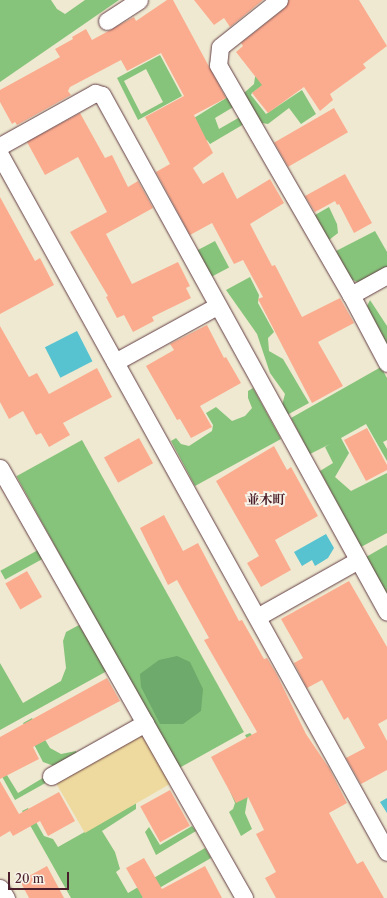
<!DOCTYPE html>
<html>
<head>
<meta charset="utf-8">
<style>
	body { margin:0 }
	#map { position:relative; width:387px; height:898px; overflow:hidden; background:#efe9d1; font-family:"Libre Caslon Text","Noto Serif JP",serif }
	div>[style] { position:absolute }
	.green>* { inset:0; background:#87c47b; transform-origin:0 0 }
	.forest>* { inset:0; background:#6daa6b }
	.sand>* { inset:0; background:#eeda9e; transform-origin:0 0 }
	.water>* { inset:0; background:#57c3d0; transform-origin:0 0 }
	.building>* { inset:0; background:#fbac8f; transform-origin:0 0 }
	.roads { filter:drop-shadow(0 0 1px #633d44) drop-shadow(0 0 1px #633d44) }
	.street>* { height:17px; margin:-8.5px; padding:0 8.5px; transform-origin:8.5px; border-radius:8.5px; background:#fff }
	span { translate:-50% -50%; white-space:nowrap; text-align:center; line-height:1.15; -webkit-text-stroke:4px #f7f3e8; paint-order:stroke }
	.quarter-label { font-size:13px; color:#4a1f2b; font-weight:700 }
	.scale { position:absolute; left:8px; top:872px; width:61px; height:18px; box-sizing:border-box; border:2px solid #4a1f2b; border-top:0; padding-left:5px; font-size:12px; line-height:14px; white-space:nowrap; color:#4a1f2b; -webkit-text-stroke:3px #f7f3e8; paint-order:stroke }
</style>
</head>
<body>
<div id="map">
	<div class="green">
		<i style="clip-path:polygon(0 0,51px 0,57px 9px,65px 14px,85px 0,119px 0,0 82px)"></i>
		<i style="clip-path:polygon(evenodd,160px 55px,182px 96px,138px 120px,117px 78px,160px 55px,146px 69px,163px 102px,141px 114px,124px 81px,146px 69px)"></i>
		<i style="clip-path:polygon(267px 63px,284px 70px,252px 93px,251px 95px,266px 114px,302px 90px,316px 114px,301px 124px,289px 108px,268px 124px,262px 123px,244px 93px,254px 84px,255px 77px)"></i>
		<i style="clip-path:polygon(231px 95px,235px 106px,215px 118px,219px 129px,240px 117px,244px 124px,210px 144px,207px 140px,172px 159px,194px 118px)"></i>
		<i style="clip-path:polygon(329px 207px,337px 224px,338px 233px,329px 240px,315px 215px)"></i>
		<i style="clip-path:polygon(375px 231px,387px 252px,387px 267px,359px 283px,351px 279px,336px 251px)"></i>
		<i style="left:215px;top:241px;width:30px;height:21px;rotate:62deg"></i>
		<i style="clip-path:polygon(250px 277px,259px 295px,258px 303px,274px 332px,268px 338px,269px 351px,283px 359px,309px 403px,287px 415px,282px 405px,285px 394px,270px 373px,257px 334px,226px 290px)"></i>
		<i style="clip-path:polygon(370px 300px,387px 326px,387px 345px,367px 306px)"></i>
		<i style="clip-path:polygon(381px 367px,387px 378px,387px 440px,383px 442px,387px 449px,387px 461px,366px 424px,341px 438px,349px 453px,335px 477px,351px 491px,387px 473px,387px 533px,361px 547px,320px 471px,333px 463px,325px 447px,330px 444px,310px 454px,291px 418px)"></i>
		<i style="clip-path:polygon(253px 388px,281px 439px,195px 486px,171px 441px,176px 438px,181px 444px,189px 446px,212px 431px,213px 425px,206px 413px,216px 407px,232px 421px,245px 416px,252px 408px,248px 398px,248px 391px)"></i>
		<i style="left:82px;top:440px;width:334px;height:75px;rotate:61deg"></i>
		<i style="clip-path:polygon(387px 545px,387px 595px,366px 557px)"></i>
		<i style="left:38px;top:550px;width:10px;height:43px;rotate:61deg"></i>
		<i style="clip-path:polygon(79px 625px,107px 671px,0 730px,0 663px,23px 703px,61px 681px,66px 668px,63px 641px,66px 632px)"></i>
		<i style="clip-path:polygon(32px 718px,50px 748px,61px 754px,76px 751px,78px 755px,54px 766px,43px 762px,23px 723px)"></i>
		<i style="clip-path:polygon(250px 733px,261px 744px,275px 738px,279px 746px,267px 757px,278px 780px,248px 795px,245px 813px,252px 829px,241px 836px,229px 812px,233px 809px,235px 803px,229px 789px,242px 781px,253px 780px,265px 774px,245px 735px)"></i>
		<i style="clip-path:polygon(2px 767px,18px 793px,46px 776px,49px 781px,15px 800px,0 773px)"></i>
		<i style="clip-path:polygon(136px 803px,136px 809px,102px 831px,115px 852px,120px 869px,116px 872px,128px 893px,205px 848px,211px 858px,142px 898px,71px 898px,22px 811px,28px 808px,44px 836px,53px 839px,58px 847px)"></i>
		<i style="clip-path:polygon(192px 826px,196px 831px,156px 855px,145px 832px,149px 827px,160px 845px)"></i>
	</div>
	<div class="forest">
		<i style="clip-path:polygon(177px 656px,190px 662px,203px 689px,201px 711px,183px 724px,160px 724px,141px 687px,140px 674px,159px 660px)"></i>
	</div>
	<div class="sand">
		<i style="left:142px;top:732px;width:59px;height:100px;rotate:60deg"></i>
	</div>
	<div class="water">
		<i style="left:77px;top:331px;width:34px;height:36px;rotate:63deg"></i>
		<i style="clip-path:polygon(326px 534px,334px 548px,328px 558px,315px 566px,312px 560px,302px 566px,294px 552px)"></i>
		<i style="clip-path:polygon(387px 798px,387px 813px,380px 802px)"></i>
	</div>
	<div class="building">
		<i style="clip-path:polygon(167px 0,173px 0,226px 98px,194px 115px,213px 153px,193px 168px,203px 184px,223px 172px,237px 199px,270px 179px,284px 203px,250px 224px,272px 266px,275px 265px,302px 317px,340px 298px,354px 323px,318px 342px,343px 386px,312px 403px,258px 299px,263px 297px,243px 260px,234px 264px,212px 223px,190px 235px,156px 172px,170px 164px,145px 117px,184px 96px,161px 53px,127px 71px,121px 60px,70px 87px,68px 91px,71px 95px,17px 125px,15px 122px,12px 124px,0 102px,0 90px,60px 57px,55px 49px,73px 39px,72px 37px,86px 29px,92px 40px,134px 17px,136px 21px)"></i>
		<i style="clip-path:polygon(194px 0,263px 0,230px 27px,224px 18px,214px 25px)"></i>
		<i style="clip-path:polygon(289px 0,359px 0,387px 46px,363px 64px,366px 68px,330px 94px,333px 100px,320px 111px,304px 87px,268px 113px,252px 93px,262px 85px,236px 52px,243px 46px,241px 43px,285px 8px)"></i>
		<i style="left:334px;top:108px;width:28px;height:69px;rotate:60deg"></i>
		<i style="clip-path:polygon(80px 113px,105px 158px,112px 155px,128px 187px,138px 181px,153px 208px,106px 234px,132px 284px,178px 262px,190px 286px,186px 288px,191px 298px,152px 317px,154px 321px,133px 332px,124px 315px,117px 318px,106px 297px,108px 296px,70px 232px,107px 212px,78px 157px,45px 175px,27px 142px)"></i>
		<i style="clip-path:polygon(345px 174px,372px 223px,354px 233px,339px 204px,337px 205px,335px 201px,315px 212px,305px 196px)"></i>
		<i style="clip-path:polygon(0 197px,35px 261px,40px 258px,54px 285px,0 314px)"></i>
		<i style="clip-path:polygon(207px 325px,224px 358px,226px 357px,241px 383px,200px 406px,212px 427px,191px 438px,180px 419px,177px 420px,146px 366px,174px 350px,170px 344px)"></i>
		<i style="clip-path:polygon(0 326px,29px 377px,37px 373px,49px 394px,97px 368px,112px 397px,63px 423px,70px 435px,49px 447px,41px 433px,36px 435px,23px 411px,9px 419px,0 402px)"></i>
		<i style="clip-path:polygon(367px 428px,387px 465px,387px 470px,366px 481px,344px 440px)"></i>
		<i style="left:139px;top:438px;width:29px;height:40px;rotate:61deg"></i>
		<i style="clip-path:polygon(274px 446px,287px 470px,291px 467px,318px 516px,275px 540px,291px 570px,261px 587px,247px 563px,259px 556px,216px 481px)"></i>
		<i style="clip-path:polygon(164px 515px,183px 551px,198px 543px,239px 621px,242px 620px,264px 659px,267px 658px,276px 673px,306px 734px,329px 768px,347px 803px,329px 813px,357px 864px,363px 861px,384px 898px,276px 898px,265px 878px,276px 872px,256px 834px,264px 830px,248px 797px,236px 803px,211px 757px,257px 732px,204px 640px,209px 638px,177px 580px,168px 585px,140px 528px)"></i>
		<i style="left:27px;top:571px;width:30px;height:25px;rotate:60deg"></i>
		<i style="clip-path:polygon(349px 581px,387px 647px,387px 719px,378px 724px,387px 741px,387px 770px,361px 784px,346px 758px,365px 748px,348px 717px,344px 720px,322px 680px,307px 688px,294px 663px,303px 658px,281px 619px)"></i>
		<i style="clip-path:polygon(107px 678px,120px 701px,33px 747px,39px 759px,0 779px,0 737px)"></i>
		<i style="clip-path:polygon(0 781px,19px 814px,59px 792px,75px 821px,48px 836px,40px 821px,13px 836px,10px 831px,0 837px)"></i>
		<i style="left:170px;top:790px;width:41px;height:34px;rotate:61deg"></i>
		<i style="clip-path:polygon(144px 858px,162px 889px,205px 866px,222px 898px,143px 898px,126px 868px)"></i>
		<i style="clip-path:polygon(47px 866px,64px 898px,29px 898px,20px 881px)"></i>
	</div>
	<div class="roads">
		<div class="street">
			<i style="left:279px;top:0;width:75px;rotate:141.5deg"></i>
			<i style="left:220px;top:47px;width:18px;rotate:96deg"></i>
			<i style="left:218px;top:65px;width:266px;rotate:60deg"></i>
			<i style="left:351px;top:295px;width:77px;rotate:62.1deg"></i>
			<i style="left:107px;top:21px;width:38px;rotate:-33deg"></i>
			<i style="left:0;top:146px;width:109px;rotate:-29.2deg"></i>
			<i style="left:95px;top:93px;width:7px;rotate:16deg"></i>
			<i style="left:102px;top:95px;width:590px;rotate:61.13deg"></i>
			<i style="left:0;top:155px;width:797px;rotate:60.96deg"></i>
			<i style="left:351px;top:295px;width:41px;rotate:-29.1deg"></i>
			<i style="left:115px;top:362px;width:116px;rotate:-28.8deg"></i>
			<i style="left:0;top:468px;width:494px;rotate:60.4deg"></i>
			<i style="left:257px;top:617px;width:116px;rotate:-29.4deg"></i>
			<i style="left:51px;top:776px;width:108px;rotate:-29.4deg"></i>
			<i style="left:0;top:888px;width:12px;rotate:59deg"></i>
		</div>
	</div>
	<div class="quarter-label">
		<span style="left:266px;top:499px">並木町</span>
	</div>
	<div class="scale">20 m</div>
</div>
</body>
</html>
